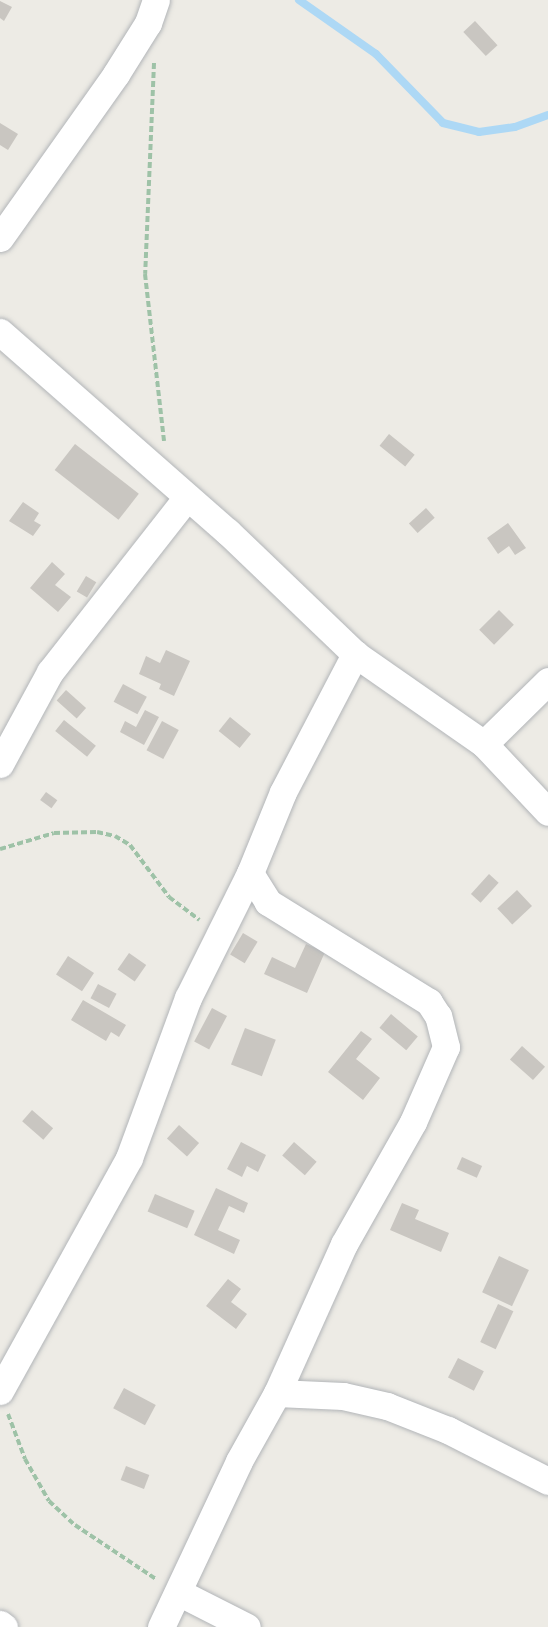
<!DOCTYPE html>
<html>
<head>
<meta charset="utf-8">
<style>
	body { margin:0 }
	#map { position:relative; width:548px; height:1627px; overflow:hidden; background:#edebe5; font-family:"Space Grotesk",sans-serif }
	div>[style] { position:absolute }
	.stream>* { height:8px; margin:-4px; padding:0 4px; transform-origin:4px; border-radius:4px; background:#add8f5 }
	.building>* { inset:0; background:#c9c6c1; transform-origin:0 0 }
	.path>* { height:4px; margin-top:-2px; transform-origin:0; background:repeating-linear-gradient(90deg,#9ec2a7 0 6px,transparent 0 9px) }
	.roads { filter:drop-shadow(0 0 2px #b2b5b8) drop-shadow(0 0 2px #b2b5b8) }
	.minor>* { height:27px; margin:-13.5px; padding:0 13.5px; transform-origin:13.5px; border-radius:13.5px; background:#fff }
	span { translate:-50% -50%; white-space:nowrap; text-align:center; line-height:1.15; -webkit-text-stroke:4.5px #fff; paint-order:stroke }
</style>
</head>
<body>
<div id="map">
	<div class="stream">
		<i style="left:299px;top:0;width:94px;rotate:35deg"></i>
		<i style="left:376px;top:54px;width:96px;rotate:45.8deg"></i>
		<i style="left:443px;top:123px;width:37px;rotate:14deg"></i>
		<i style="left:479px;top:132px;width:36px;rotate:-8deg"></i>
		<i style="left:515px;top:127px;width:35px;rotate:-20deg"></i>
	</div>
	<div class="building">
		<i style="clip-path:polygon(0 1px,12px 7px,4px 21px,0 18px)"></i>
		<i style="left:475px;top:21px;width:33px;height:16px;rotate:47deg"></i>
		<i style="clip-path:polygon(0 123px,18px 134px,8px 150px,0 145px)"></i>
		<i style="left:389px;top:434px;width:33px;height:15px;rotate:39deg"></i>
		<i style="left:75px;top:444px;width:81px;height:33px;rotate:38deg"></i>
		<i style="clip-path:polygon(23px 502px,39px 513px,34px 521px,41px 525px,33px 536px,9px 521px)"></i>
		<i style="left:426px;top:508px;width:13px;height:23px;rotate:48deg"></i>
		<i style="clip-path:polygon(508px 523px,526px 548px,515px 555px,509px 546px,498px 554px,487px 538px)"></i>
		<i style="clip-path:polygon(52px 562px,65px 574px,55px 585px,71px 597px,58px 612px,30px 588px)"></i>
		<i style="left:86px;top:576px;width:12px;height:18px;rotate:31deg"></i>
		<i style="left:499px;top:610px;width:21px;height:28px;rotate:45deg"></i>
		<i style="clip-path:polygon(166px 650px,190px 661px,174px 696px,159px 689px,161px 684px,139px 674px,146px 656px,160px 663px)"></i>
		<i style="left:123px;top:684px;width:27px;height:20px;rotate:28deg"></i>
		<i style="left:66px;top:690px;width:27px;height:14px;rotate:42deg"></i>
		<i style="clip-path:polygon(145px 710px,159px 717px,144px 745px,120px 732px,125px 721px,136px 727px)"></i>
		<i style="left:230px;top:717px;width:27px;height:18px;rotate:39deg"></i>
		<i style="left:64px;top:720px;width:41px;height:14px;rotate:39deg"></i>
		<i style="left:162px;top:721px;width:19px;height:33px;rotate:28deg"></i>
		<i style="left:46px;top:792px;width:14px;height:10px;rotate:36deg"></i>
		<i style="left:489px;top:874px;width:13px;height:27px;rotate:42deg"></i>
		<i style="left:517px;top:890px;width:22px;height:27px;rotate:47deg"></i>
		<i style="left:243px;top:933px;width:17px;height:25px;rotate:31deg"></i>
		<i style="clip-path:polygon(306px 944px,325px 952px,307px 993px,264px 974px,272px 957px,295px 968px)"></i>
		<i style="left:129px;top:953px;width:21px;height:20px;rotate:35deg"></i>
		<i style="left:68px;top:956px;width:31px;height:22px;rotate:33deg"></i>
		<i style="left:98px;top:984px;width:21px;height:16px;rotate:28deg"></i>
		<i style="clip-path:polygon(83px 1000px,126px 1025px,119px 1037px,111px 1032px,106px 1041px,71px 1020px)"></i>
		<i style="left:212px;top:1008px;width:17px;height:38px;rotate:28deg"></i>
		<i style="left:391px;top:1014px;width:35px;height:18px;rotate:40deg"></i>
		<i style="left:245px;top:1028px;width:33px;height:39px;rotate:21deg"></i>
		<i style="clip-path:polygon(361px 1031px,372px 1039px,356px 1059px,380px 1078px,363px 1100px,328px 1072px)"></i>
		<i style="left:522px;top:1046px;width:31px;height:18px;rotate:42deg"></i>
		<i style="left:32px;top:1110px;width:28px;height:15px;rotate:41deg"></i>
		<i style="left:179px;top:1125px;width:27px;height:18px;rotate:42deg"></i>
		<i style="clip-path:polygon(241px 1142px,266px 1155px,258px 1172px,247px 1166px,242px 1177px,227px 1169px)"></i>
		<i style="left:294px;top:1142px;width:30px;height:18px;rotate:41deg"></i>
		<i style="left:462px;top:1157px;width:22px;height:13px;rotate:24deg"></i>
		<i style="clip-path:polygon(216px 1188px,248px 1203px,244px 1213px,229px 1206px,218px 1230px,240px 1240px,234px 1254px,194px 1235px)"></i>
		<i style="left:155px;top:1194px;width:43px;height:19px;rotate:23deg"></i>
		<i style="clip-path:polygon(402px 1203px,419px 1210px,415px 1219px,449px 1233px,441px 1252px,390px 1230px)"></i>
		<i style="left:499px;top:1256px;width:33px;height:40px;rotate:25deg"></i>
		<i style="clip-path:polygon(228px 1279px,241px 1289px,231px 1302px,247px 1314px,236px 1329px,206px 1306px)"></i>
		<i style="left:498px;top:1304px;width:17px;height:42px;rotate:25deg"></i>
		<i style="left:458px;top:1358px;width:29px;height:22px;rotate:27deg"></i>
		<i style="left:124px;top:1388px;width:36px;height:23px;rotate:28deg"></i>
		<i style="left:126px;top:1466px;width:25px;height:15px;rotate:21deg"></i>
	</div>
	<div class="path">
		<i style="left:154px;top:63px;width:211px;rotate:92.4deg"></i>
		<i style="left:145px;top:274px;width:168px;rotate:83.5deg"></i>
		<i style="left:0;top:849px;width:56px;rotate:-16.5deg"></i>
		<i style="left:54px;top:833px;width:43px;rotate:-1.3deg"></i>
		<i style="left:97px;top:832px;width:18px;rotate:13deg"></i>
		<i style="left:115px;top:836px;width:17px;rotate:31deg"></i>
		<i style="left:130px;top:845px;width:65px;rotate:53.1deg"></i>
		<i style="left:169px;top:897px;width:38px;rotate:37deg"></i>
		<i style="left:8px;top:1414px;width:48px;rotate:69.3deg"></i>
		<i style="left:25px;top:1459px;width:48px;rotate:60.3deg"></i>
		<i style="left:49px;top:1501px;width:35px;rotate:43deg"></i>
		<i style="left:75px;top:1525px;width:97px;rotate:33.7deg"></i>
	</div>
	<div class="roads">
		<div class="minor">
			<i style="left:0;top:238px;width:201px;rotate:-54.7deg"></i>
			<i style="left:116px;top:74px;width:60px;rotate:-57.9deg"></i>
			<i style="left:148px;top:23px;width:24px;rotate:-71deg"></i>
			<i style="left:0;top:332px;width:303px;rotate:41.3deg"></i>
			<i style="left:228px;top:532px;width:176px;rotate:43.8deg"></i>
			<i style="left:355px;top:654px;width:157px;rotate:34.9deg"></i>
			<i style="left:484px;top:744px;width:93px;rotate:46.7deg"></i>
			<i style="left:484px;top:744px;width:90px;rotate:-44.5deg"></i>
			<i style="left:0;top:764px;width:105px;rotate:-61.5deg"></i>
			<i style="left:50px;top:672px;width:222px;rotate:-51.9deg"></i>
			<i style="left:0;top:1391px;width:266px;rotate:-61deg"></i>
			<i style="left:129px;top:1158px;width:171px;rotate:-69.8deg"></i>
			<i style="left:188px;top:998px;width:140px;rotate:-63.6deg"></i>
			<i style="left:277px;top:1393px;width:66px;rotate:2.6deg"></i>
			<i style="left:343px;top:1396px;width:45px;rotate:12.8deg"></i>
			<i style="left:387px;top:1406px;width:66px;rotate:21.5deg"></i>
			<i style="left:448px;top:1430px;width:112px;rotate:27deg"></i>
			<i style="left:178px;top:1592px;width:77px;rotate:26.9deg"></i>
			<i style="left:0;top:1624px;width:5px;rotate:37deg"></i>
			<i style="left:161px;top:1627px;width:183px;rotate:-64.8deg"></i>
			<i style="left:239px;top:1461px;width:78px;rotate:-60.8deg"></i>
			<i style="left:277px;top:1393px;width:163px;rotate:-65.8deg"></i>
			<i style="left:344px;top:1244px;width:140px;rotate:-60.5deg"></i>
			<i style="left:413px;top:1122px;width:82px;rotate:-66.3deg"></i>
			<i style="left:446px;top:1047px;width:32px;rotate:-104deg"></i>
			<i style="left:438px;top:1016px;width:17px;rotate:-123deg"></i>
			<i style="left:429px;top:1002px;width:190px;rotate:-148.2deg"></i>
			<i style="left:268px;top:902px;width:34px;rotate:-122deg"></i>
			<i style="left:250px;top:873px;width:87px;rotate:-67.8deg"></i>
			<i style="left:283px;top:792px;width:156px;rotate:-62.4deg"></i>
		</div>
	</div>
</div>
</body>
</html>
